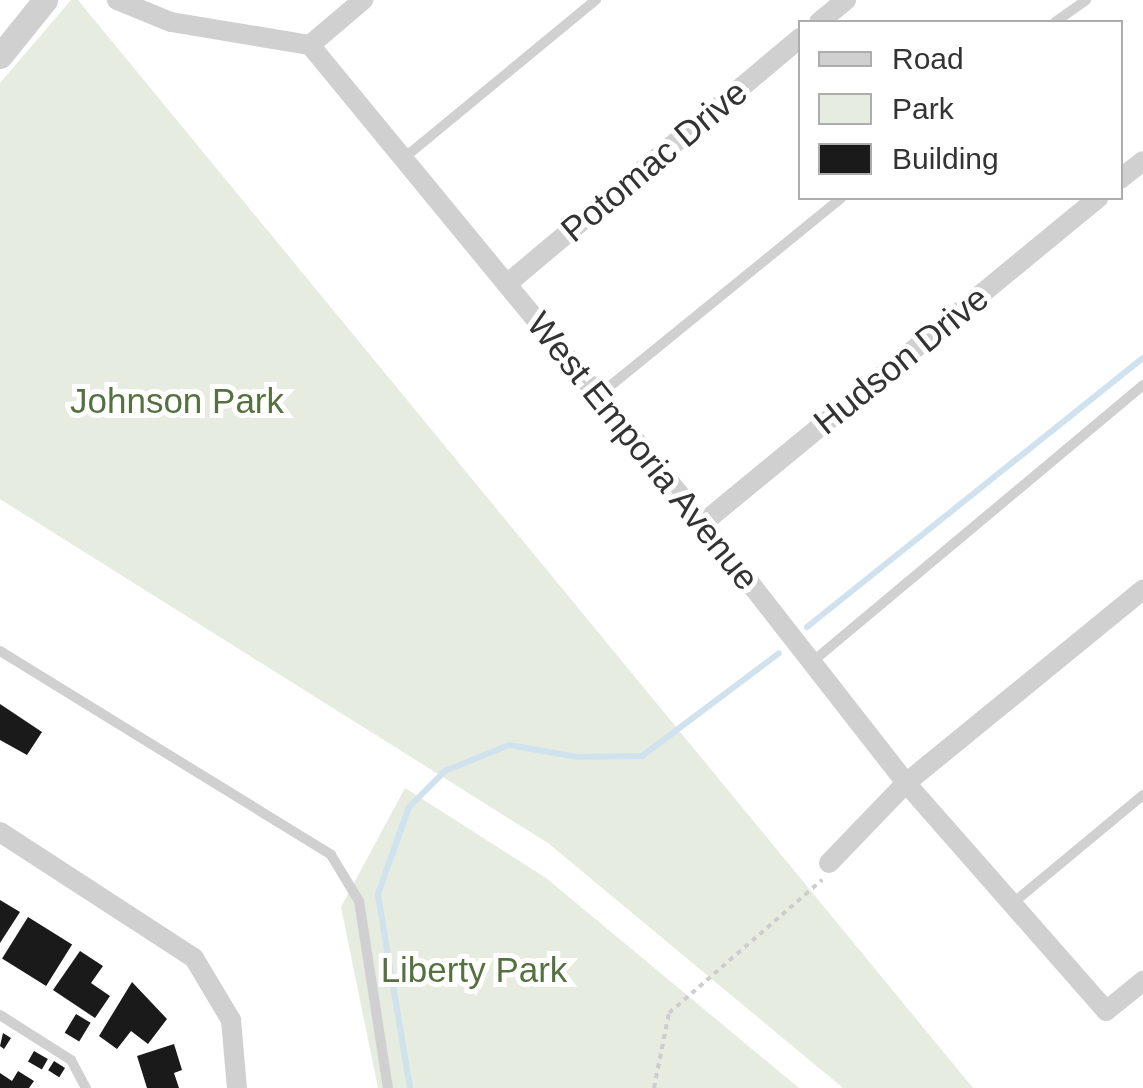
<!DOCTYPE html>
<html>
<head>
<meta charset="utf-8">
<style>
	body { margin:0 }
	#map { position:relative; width:1143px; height:1088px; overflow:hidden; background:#fff; font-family:Helvetica,sans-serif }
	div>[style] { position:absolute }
	.green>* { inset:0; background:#e6ecdf }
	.stream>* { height:6px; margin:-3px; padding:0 3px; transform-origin:3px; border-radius:3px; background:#cfe2ee }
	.building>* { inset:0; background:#1a1a1a; transform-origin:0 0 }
	.path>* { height:4px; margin-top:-2px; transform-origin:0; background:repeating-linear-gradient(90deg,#cdcdcd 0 5px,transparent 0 10px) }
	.service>* { height:10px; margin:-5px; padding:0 5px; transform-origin:5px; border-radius:5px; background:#d0d0d0 }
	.minor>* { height:20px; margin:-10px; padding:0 10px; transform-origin:10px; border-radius:10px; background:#d0d0d0 }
	.tertiary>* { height:25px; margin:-12.5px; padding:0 12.5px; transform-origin:12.5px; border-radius:12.5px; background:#d0d0d0 }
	span { translate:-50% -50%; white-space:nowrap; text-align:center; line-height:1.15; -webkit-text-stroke:10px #fff; paint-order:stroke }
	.street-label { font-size:35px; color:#333 }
	.park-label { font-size:35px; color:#56703f }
	.legend { position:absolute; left:798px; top:20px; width:325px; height:180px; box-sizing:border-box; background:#fff; border:2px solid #adadad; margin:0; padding:12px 18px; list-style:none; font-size:30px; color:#333 }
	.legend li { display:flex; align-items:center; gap:20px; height:50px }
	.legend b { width:50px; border:2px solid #adadad }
</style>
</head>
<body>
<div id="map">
	<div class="green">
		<i style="clip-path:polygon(71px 0,78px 0,973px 1088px,843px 1088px,548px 843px,0 499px,0 83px)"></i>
		<i style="clip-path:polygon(405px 788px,546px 878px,799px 1088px,378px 1088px,341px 907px)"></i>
	</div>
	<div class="stream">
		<i style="left:807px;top:627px;width:430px;rotate:-38.7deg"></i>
		<i style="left:410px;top:1088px;width:197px;rotate:-99.4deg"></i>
		<i style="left:378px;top:894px;width:92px;rotate:-70.4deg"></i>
		<i style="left:409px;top:807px;width:51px;rotate:-45deg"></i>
		<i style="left:445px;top:771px;width:69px;rotate:-22.1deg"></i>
		<i style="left:509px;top:745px;width:70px;rotate:9.9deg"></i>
		<i style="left:578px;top:757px;width:64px;rotate:-0.9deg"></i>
		<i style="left:642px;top:756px;width:171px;rotate:-36.9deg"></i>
	</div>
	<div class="building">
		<i style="clip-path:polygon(0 704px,42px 732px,27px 755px,0 740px)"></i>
		<i style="clip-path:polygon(0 900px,20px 912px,0 943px)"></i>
		<i style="left:28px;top:917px;width:52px;height:49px;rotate:32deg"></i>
		<i style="clip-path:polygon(80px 951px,103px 966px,91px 983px,110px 996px,95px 1018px,53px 990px)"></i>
		<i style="clip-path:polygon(132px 982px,167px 1019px,148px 1044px,131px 1031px,117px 1049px,99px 1036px)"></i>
		<i style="left:76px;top:1014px;width:17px;height:22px;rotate:31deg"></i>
		<i style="clip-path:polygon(3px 1033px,11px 1038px,4px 1049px,0 1046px)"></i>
		<i style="clip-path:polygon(174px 1044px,182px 1070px,174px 1073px,179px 1088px,147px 1088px,137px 1056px)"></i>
		<i style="left:34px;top:1051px;width:16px;height:12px;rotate:30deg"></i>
		<i style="left:54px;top:1061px;width:13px;height:11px;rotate:32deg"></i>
		<i style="clip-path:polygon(18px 1071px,34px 1081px,29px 1088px,0 1088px,0 1073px,12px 1081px)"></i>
	</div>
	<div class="path">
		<i style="left:654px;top:1088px;width:76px;rotate:-78.7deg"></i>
		<i style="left:669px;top:1013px;width:203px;rotate:-41deg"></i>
	</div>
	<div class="service">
		<i style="left:1055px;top:22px;width:38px;rotate:-35deg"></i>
		<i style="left:404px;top:158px;width:249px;rotate:-39.5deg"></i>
		<i style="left:599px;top:395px;width:312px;rotate:-39.1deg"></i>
		<i style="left:0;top:651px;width:389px;rotate:31.6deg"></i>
		<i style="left:331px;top:855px;width:54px;rotate:58.7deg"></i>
		<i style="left:359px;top:901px;width:189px;rotate:81.2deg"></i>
		<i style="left:812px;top:662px;width:432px;rotate:-39.9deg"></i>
		<i style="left:1013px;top:903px;width:169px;rotate:-39.7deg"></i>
		<i style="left:0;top:1015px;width:84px;rotate:32.4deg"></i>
		<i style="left:71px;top:1060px;width:32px;rotate:62deg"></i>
	</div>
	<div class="minor">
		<i style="left:117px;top:0;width:58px;rotate:22.2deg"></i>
		<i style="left:171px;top:22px;width:141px;rotate:9.4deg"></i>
		<i style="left:310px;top:45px;width:619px;rotate:50.57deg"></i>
		<i style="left:703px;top:523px;width:330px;rotate:52deg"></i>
		<i style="left:906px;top:783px;width:303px;rotate:48.7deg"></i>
		<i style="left:1106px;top:1011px;width:48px;rotate:-39deg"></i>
		<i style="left:819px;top:22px;width:35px;rotate:-39deg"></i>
		<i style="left:310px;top:45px;width:70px;rotate:-40.3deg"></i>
		<i style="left:1120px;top:179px;width:29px;rotate:-38deg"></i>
		<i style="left:508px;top:283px;width:381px;rotate:-40deg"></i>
		<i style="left:703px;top:523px;width:512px;rotate:-39.45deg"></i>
		<i style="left:0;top:832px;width:231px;rotate:33deg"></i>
		<i style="left:194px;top:958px;width:72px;rotate:59.2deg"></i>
		<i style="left:231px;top:1020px;width:68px;rotate:85deg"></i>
		<i style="left:829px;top:863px;width:111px;rotate:-46.1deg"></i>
		<i style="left:906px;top:783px;width:306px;rotate:-39.2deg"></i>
	</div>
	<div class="tertiary">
		<i style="left:0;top:56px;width:72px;rotate:-51.2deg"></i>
	</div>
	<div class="street-label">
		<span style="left:654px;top:161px;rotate:-40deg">Potomac Drive</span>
		<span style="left:901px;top:360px;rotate:-39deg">Hudson Drive</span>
		<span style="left:643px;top:451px;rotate:51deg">West Emporia Avenue</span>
	</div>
	<div class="park-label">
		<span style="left:177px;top:401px">Johnson Park</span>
		<span style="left:474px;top:970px">Liberty Park</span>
	</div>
	<ul class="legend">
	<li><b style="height:12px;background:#d0d0d0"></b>Road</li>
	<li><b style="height:28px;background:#e6ecdf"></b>Park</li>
	<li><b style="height:28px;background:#1a1a1a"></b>Building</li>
	</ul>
</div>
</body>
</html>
